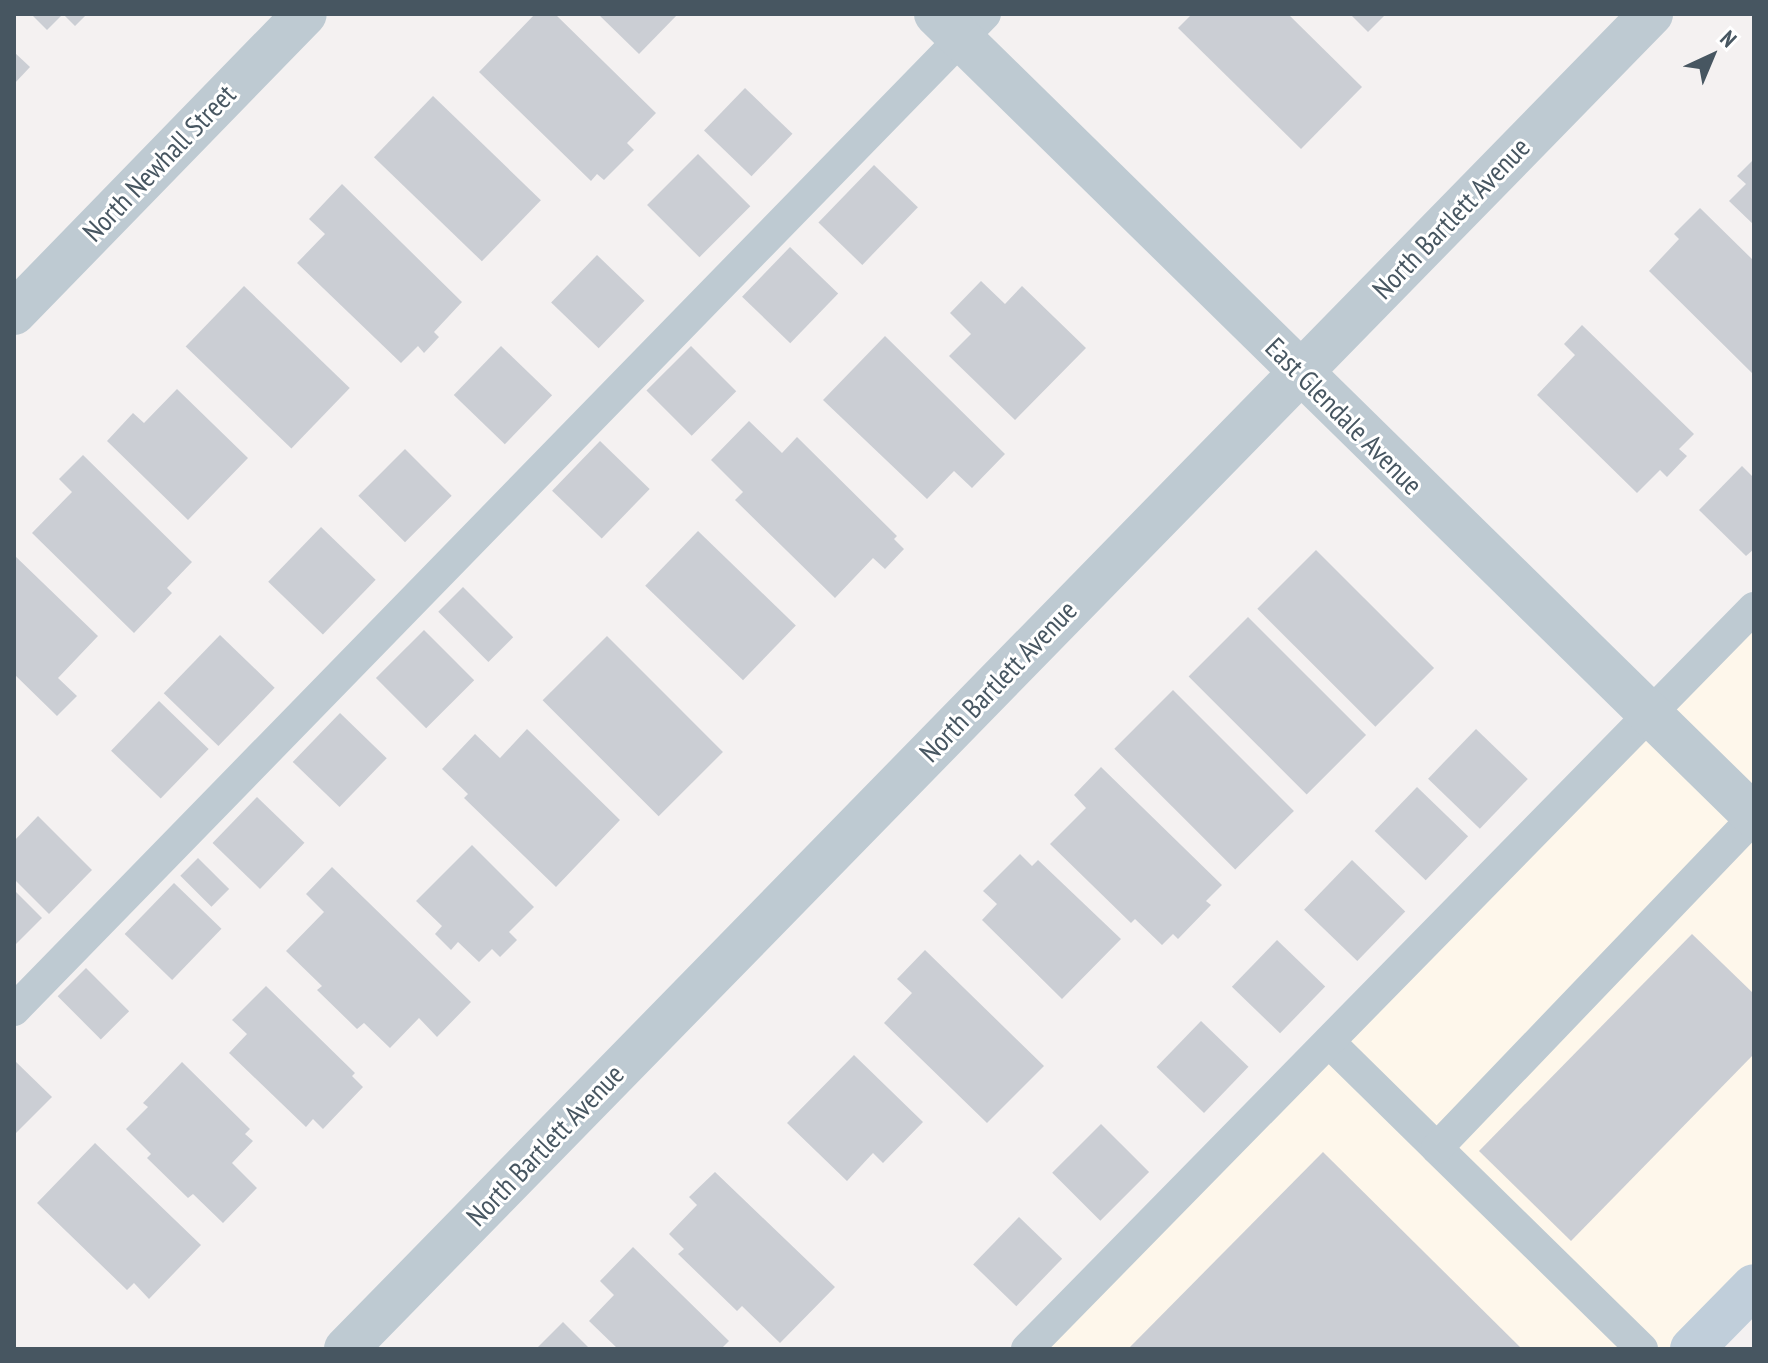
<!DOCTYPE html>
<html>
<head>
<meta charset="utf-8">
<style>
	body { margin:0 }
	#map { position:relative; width:1768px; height:1363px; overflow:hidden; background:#f4f1f1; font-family:"PT Sans Narrow",sans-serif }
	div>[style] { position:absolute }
	.commercial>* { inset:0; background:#fef7eb }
	.building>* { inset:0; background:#cbced4; transform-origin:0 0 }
	.lane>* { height:32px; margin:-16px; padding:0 16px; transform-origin:16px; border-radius:16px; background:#becad2 }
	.street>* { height:44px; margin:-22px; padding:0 22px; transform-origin:22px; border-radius:22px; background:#becad2 }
	.secondary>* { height:44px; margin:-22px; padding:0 22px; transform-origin:22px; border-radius:22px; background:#c0ceda }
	span { translate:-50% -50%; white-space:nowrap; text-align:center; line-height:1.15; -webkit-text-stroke:6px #fff; paint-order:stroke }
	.street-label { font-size:28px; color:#475661 }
	.frame { position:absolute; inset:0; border:16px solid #475661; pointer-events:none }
	.north { position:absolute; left:1672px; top:16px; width:80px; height:80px; -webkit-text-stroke:6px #fff; paint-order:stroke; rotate:44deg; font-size:22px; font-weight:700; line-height:32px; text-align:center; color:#475661 }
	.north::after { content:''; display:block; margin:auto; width:28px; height:36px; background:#475661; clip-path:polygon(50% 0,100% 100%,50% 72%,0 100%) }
</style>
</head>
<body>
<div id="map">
	<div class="commercial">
		<i style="clip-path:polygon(1754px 608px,1754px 1286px,1692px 1349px,1027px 1349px)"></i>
	</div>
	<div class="building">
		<i style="clip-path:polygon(31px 14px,87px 14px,75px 26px,63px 14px,47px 30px)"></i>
		<i style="clip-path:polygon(535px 14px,555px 14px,656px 113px,627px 143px,634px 150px,604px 180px,597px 174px,591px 181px,479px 72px)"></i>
		<i style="clip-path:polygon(598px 14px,678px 14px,639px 54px)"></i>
		<i style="clip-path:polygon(1192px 14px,1288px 14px,1362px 87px,1301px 149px,1178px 28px)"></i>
		<i style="clip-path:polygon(1350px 14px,1386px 14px,1368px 32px)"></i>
		<i style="clip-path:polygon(14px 52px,30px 67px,14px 84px)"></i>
		<i style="left:745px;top:88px;width:66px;height:59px;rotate:44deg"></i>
		<i style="left:433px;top:96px;width:150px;height:85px;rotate:44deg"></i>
		<i style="left:698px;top:154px;width:74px;height:72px;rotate:45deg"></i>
		<i style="clip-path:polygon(1754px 159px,1754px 225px,1729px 201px,1746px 184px,1737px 176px)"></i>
		<i style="left:874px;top:165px;width:61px;height:80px;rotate:44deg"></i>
		<i style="clip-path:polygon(342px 184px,462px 302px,434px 332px,439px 337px,424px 353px,418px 346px,401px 363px,297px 263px,325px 234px,309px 219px)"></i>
		<i style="clip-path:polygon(1700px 208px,1754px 261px,1754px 375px,1649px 271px,1679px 239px,1674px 234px)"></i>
		<i style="left:790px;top:247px;width:67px;height:69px;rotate:44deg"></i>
		<i style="left:597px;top:255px;width:66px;height:66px;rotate:44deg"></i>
		<i style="clip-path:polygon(981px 281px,1005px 304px,1022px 286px,1086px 348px,1015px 420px,949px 356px,971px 334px,950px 313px)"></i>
		<i style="left:244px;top:286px;width:147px;height:84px;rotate:44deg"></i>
		<i style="clip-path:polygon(1582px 325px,1694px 434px,1679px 449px,1687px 456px,1667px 477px,1660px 470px,1637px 493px,1537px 395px,1575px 355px,1564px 344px)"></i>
		<i style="clip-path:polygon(885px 336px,1005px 454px,972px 488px,954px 471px,927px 499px,823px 400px)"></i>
		<i style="left:501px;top:346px;width:71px;height:68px;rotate:44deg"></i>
		<i style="left:691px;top:346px;width:64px;height:63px;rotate:45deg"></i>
		<i style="clip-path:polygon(177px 389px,248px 458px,188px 520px,107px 441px,133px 413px,144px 423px)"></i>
		<i style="clip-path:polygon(749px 421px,782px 453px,797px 437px,897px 536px,894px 539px,904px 549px,885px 569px,873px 558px,835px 598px,735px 500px,743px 492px,711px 460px)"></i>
		<i style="left:600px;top:441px;width:69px;height:69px;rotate:44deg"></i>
		<i style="left:405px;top:449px;width:66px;height:66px;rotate:45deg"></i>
		<i style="clip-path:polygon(83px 455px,192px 562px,167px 588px,172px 593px,134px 633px,32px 533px,72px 492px,59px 479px)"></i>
		<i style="clip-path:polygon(1742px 466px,1754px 478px,1754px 549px,1746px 556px,1699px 510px)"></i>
		<i style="left:321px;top:527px;width:76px;height:76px;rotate:44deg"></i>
		<i style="left:698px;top:531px;width:136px;height:76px;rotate:44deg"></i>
		<i style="left:1316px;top:550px;width:167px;height:83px;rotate:45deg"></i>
		<i style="clip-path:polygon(14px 555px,98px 636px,58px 678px,77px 696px,57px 716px,14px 674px)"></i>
		<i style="left:463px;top:587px;width:71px;height:35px;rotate:45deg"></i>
		<i style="left:1248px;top:617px;width:167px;height:84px;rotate:45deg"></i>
		<i style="left:424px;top:630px;width:71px;height:68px;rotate:45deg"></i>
		<i style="left:220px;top:635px;width:76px;height:81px;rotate:44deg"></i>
		<i style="left:607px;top:636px;width:164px;height:91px;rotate:45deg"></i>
		<i style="left:1173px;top:690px;width:171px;height:83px;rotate:45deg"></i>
		<i style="left:159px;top:701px;width:69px;height:69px;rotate:44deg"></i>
		<i style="left:340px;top:713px;width:65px;height:68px;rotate:44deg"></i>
		<i style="clip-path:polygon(527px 729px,620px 820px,556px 887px,464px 798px,468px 794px,442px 769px,475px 734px,500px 758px)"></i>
		<i style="left:1476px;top:729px;width:72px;height:69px;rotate:44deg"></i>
		<i style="clip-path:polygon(1101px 767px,1222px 885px,1206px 901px,1211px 905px,1178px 939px,1173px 934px,1162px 945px,1135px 919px,1131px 923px,1050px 844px,1086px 808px,1074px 795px)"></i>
		<i style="left:1417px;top:787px;width:71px;height:61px;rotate:44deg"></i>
		<i style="left:257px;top:797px;width:66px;height:64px;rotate:44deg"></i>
		<i style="clip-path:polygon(38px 816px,92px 870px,49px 914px,14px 879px,14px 841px)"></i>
		<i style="clip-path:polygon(472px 845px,534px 907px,509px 932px,517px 940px,500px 957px,492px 949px,479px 962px,458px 942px,451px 950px,435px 934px,442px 926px,416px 901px)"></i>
		<i style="clip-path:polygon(1020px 854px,1032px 866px,1038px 860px,1121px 939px,1062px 999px,982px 920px,997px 904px,983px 891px)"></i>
		<i style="left:198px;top:858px;width:44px;height:25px;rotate:45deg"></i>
		<i style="left:1352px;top:860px;width:74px;height:69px;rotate:44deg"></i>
		<i style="clip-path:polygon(332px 867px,471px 1002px,437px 1037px,419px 1018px,390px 1048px,364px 1023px,357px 1029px,317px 990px,322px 986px,286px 951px,324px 912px,306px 894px)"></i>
		<i style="left:174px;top:883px;width:66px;height:71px;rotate:44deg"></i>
		<i style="clip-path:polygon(14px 890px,42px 918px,14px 946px)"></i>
		<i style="clip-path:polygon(1692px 934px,1754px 994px,1754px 1054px,1571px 1241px,1479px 1151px)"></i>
		<i style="left:1277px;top:940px;width:67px;height:65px;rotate:44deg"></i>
		<i style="clip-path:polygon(925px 950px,1044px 1066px,987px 1123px,884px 1023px,912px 993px,897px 979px)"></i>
		<i style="left:86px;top:968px;width:61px;height:40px;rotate:45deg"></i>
		<i style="clip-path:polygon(266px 986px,355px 1073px,352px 1076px,363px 1087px,323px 1129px,313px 1119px,306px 1127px,229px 1053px,247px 1034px,232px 1020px)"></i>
		<i style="left:1201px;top:1021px;width:66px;height:64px;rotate:44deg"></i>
		<i style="clip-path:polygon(854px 1055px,923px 1122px,883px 1163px,873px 1153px,847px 1181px,787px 1123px)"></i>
		<i style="clip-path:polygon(14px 1060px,52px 1097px,14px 1135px)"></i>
		<i style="clip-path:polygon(182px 1062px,250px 1129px,245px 1134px,253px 1141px,232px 1163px,257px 1188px,223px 1223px,193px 1194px,188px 1198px,147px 1158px,151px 1154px,126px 1129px,148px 1107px,143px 1103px)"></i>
		<i style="left:1101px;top:1124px;width:68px;height:69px;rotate:45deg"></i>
		<i style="clip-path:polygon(95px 1143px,201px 1245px,149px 1299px,134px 1283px,127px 1290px,37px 1203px)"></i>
		<i style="clip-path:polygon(1323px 1152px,1522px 1349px,1128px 1349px)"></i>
		<i style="clip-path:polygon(715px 1172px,835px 1287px,780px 1343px,742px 1306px,737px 1311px,678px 1254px,684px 1249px,669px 1234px,697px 1205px,689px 1197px)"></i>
		<i style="left:1019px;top:1217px;width:60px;height:66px;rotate:44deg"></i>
		<i style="clip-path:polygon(633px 1247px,729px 1341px,721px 1349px,618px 1349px,589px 1321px,614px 1295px,600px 1281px)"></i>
		<i style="clip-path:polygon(563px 1322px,590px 1349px,536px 1349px)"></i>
	</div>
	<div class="lane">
		<i style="left:14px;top:1010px;width:1391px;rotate:-45.73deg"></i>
		<i style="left:1329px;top:1042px;width:151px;rotate:44.5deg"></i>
		<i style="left:1027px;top:1349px;width:1038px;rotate:-45.55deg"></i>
		<i style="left:1642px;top:1349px;width:287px;rotate:-135.6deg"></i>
		<i style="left:1437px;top:1148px;width:458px;rotate:-46.2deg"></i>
	</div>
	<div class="street">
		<i style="left:936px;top:14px;width:1146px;rotate:44.43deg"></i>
		<i style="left:14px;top:313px;width:417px;rotate:-45.8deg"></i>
		<i style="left:346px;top:1349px;width:1867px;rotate:-45.65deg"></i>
	</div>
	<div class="secondary">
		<i style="left:1692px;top:1349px;width:88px;rotate:-45.5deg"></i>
	</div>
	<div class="street-label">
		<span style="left:159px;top:163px;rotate:-46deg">North Newhall Street</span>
		<span style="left:1451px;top:218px;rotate:-46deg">North Bartlett Avenue</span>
		<span style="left:1344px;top:416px;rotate:45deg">East Glendale Avenue</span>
		<span style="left:998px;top:681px;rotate:-46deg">North Bartlett Avenue</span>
		<span style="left:545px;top:1145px;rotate:-46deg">North Bartlett Avenue</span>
	</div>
	<div class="frame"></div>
	<div class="north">N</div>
</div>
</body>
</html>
